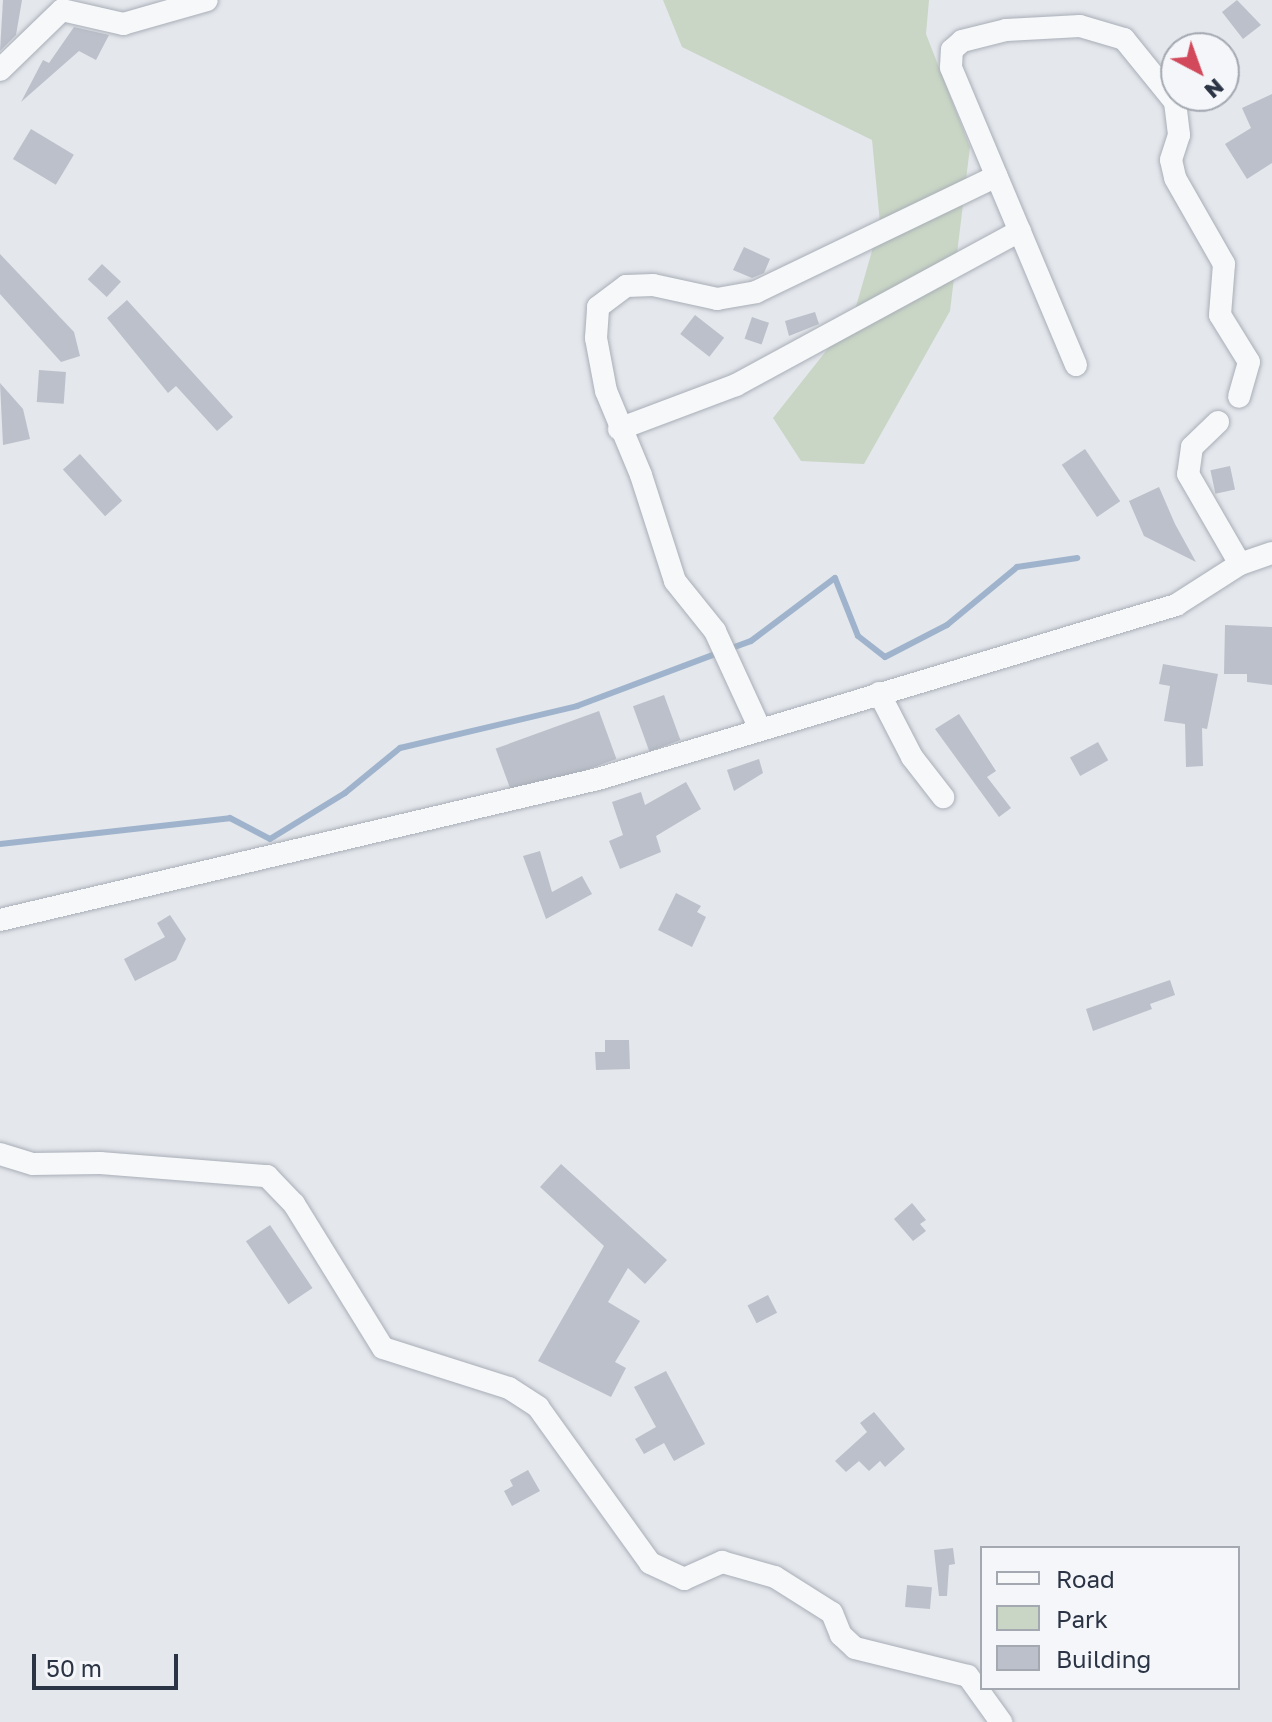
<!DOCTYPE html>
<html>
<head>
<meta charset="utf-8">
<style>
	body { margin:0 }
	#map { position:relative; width:1272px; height:1722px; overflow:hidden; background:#e4e7ec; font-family:"Golos Text",sans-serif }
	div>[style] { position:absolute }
	.green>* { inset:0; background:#c9d6c5 }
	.stream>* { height:6px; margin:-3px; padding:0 3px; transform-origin:3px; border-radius:3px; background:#9fb4cc }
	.building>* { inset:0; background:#bbc0ca; transform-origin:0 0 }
	.roads { filter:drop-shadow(0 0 2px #a9aeb7) drop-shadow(0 0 2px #a9aeb7) }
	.minor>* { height:22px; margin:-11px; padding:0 11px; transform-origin:11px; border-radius:11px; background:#f7f8fa }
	span { translate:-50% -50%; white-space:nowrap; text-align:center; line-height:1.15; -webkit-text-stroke:6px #f4f6f9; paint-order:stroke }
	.legend { position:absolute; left:980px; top:1546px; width:260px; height:144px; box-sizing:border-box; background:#f4f6f9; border:2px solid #a4a8b1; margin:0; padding:10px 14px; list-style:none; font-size:24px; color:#2b3445 }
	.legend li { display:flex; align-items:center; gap:16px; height:40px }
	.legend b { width:40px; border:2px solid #a4a8b1 }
	.north { position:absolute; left:1160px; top:32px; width:80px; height:80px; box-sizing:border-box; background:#f4f6f9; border:2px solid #a4a8b1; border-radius:50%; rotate:139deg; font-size:22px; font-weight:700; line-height:32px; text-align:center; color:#2b3445 }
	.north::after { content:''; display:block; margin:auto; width:28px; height:36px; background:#d1495b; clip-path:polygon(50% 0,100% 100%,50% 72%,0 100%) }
	.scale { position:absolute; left:32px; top:1654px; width:146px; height:36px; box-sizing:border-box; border:4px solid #2b3445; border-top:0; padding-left:10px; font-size:24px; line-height:28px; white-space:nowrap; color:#2b3445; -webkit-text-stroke:6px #f4f6f9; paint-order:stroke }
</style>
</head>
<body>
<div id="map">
	<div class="green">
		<i style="clip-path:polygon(663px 0,929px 0,926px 34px,970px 147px,950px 311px,864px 464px,801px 461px,773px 418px,853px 317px,880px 223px,872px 140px,682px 47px)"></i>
	</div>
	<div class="stream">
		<i style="left:729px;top:649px;width:23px;rotate:-20deg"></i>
		<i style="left:751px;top:641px;width:105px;rotate:-36.9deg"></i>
		<i style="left:835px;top:578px;width:62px;rotate:68.4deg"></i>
		<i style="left:858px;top:636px;width:34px;rotate:38deg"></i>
		<i style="left:885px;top:657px;width:70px;rotate:-27.3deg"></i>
		<i style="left:947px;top:625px;width:91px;rotate:-39.6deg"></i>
		<i style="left:1017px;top:567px;width:61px;rotate:-8.5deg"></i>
		<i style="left:0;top:844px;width:231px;rotate:-6.4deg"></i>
		<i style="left:230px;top:818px;width:45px;rotate:27.7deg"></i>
		<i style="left:270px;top:839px;width:88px;rotate:-31.5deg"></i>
		<i style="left:345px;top:793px;width:71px;rotate:-39.3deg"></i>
		<i style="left:400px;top:748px;width:182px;rotate:-13.3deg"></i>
		<i style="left:577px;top:706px;width:151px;rotate:-20.6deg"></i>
	</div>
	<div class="building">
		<i style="clip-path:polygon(3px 0,22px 0,16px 35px,0 51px)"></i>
		<i style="clip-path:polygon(1237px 0,1261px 25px,1243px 39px,1222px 12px)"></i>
		<i style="clip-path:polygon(74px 27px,109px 35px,96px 60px,79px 51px,21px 102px,43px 60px,49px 63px)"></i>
		<i style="clip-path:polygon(1272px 94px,1272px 163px,1247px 179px,1225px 144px,1251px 128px,1242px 108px)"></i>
		<i style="left:31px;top:129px;width:50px;height:35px;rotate:31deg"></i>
		<i style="clip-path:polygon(744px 247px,770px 259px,764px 273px,752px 278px,733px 270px)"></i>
		<i style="clip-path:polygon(0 254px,74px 332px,80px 356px,61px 362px,0 294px)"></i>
		<i style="left:102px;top:264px;width:26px;height:21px;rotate:43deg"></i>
		<i style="clip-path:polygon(127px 300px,233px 417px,217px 431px,176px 386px,168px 393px,107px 318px)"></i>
		<i style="clip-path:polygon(815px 312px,819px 324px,789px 336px,785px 321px)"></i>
		<i style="left:695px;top:315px;width:37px;height:24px;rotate:38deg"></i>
		<i style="left:752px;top:317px;width:18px;height:23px;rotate:19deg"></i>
		<i style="left:39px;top:370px;width:27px;height:32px;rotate:4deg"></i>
		<i style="clip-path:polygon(0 383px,23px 409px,30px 439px,3px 445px)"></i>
		<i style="left:1085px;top:449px;width:63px;height:28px;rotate:56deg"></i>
		<i style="left:80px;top:454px;width:63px;height:23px;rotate:48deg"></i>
		<i style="left:1230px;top:466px;width:24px;height:20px;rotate:78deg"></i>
		<i style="clip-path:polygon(1159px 487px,1175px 524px,1196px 562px,1144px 536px,1129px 501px)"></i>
		<i style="clip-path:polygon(1225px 625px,1272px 627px,1272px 685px,1247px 682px,1247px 674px,1224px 674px)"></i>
		<i style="clip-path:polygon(1163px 664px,1218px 674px,1207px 729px,1202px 728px,1203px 766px,1186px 767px,1185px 724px,1164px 721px,1170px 686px,1159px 684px)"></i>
		<i style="left:664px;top:695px;width:48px;height:33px;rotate:70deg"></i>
		<i style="left:599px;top:711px;width:51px;height:110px;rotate:70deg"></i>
		<i style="clip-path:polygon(959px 714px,996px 771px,987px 777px,1011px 808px,999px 817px,935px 729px)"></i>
		<i style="left:1098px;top:742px;width:21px;height:32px;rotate:61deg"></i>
		<i style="clip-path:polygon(759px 759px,763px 773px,734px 791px,727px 770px)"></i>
		<i style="clip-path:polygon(686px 782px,701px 809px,656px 836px,661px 852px,620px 869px,609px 841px,623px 835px,612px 802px,641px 792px,645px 805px)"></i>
		<i style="clip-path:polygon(540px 851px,552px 892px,582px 876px,592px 894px,546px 919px,523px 856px)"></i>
		<i style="clip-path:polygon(676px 893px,701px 906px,697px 912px,706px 917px,692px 947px,658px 930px)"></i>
		<i style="clip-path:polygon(170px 915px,186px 939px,176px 960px,135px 981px,124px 959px,165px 937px,157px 923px)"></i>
		<i style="clip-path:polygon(1170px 980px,1175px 995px,1150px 1004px,1152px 1009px,1093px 1031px,1086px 1009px)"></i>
		<i style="clip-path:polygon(605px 1040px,629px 1040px,630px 1069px,596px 1070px,595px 1052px,605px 1052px)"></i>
		<i style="clip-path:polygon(561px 1164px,667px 1260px,645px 1284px,628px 1268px,608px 1302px,640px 1321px,615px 1362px,626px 1368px,611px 1397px,538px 1361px,604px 1246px,540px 1187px)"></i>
		<i style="clip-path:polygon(912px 1203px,926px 1220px,920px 1224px,926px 1231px,913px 1241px,894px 1219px)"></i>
		<i style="left:270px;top:1225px;width:76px;height:29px;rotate:56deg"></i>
		<i style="left:768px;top:1295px;width:20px;height:23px;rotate:63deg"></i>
		<i style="clip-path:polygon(666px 1371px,705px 1444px,674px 1461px,664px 1443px,644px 1454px,635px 1439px,656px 1427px,634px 1387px)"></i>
		<i style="clip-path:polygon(874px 1412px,905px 1449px,885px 1467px,880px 1461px,869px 1471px,859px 1461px,846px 1472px,835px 1461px,867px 1432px,860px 1423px)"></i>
		<i style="clip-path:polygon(528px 1470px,540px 1491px,512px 1506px,504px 1491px,513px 1486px,510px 1480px)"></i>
		<i style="clip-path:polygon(953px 1548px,955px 1564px,949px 1565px,947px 1596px,939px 1596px,934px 1550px)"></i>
		<i style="left:907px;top:1585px;width:25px;height:22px;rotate:5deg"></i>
	</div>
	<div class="roads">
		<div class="minor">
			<i style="left:0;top:70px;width:86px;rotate:-44.1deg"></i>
			<i style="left:62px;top:10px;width:63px;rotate:12.9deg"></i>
			<i style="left:123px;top:24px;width:87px;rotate:-15.9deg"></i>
			<i style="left:1076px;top:365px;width:323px;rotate:-112.8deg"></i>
			<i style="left:951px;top:67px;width:17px;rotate:-87deg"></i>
			<i style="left:952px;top:50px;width:13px;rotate:-42deg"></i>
			<i style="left:962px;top:41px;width:45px;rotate:-14deg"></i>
			<i style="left:1006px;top:30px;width:74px;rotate:-3.1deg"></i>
			<i style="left:1080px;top:26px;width:46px;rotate:16.5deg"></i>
			<i style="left:1124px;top:39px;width:81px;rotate:51deg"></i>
			<i style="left:1175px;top:102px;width:33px;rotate:83deg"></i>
			<i style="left:1179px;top:135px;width:26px;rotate:108deg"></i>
			<i style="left:1171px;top:160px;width:18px;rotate:77deg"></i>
			<i style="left:1175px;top:178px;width:99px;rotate:60.3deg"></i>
			<i style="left:1224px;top:264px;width:51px;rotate:94.5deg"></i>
			<i style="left:1220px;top:315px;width:55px;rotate:58.3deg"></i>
			<i style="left:1249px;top:362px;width:36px;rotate:106deg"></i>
			<i style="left:1218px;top:422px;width:36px;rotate:136deg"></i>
			<i style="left:1192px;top:447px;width:27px;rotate:98deg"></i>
			<i style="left:1188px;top:474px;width:104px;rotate:60deg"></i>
			<i style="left:619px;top:429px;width:125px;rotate:-20.6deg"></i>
			<i style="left:736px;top:385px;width:323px;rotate:-28.5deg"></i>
			<i style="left:879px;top:693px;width:72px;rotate:62.7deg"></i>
			<i style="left:912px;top:757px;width:51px;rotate:52.2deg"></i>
			<i style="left:760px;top:729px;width:108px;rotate:-114.7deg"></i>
			<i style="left:715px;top:631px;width:64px;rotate:-128.7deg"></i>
			<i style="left:675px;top:581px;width:111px;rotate:-107.8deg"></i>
			<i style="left:641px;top:475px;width:91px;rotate:-112.6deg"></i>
			<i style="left:606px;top:391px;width:54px;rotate:-100.7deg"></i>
			<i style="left:596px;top:338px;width:31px;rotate:-86deg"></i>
			<i style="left:598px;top:307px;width:35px;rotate:-37deg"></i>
			<i style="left:626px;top:286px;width:27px;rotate:-2deg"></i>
			<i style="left:653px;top:285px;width:66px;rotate:12.3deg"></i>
			<i style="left:717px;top:299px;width:40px;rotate:-10deg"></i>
			<i style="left:756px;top:292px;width:267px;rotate:-25.7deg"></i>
			<i style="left:0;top:920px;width:614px;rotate:-13.27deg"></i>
			<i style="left:598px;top:779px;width:604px;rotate:-16.75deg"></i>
			<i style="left:1176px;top:605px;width:76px;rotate:-32.6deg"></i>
			<i style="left:1240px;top:564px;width:34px;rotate:-19deg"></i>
			<i style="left:0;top:1154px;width:34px;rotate:17deg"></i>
			<i style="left:33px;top:1164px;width:67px;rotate:-0.9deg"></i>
			<i style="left:100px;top:1163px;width:168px;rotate:4.5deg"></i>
			<i style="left:267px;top:1176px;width:39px;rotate:46deg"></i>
			<i style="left:294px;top:1204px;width:169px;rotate:58.3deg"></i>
			<i style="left:383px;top:1348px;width:132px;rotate:17.6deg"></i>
			<i style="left:509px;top:1388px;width:35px;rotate:33deg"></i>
			<i style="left:538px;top:1407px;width:192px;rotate:54.3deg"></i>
			<i style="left:650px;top:1563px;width:38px;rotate:25deg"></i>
			<i style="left:684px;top:1579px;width:42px;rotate:-24.1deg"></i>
			<i style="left:722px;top:1562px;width:55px;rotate:15.8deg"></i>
			<i style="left:775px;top:1577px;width:67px;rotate:32.3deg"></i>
			<i style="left:832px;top:1613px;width:24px;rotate:68deg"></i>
			<i style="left:841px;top:1635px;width:19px;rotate:43deg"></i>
			<i style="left:855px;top:1648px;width:116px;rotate:13.9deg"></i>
			<i style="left:968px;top:1676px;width:57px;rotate:54.3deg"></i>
		</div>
	</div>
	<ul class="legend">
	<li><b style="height:10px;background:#f7f8fa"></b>Road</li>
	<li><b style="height:22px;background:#c9d6c5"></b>Park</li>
	<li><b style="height:22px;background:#bbc0ca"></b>Building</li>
	</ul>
	<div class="north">N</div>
	<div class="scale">50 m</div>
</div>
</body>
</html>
